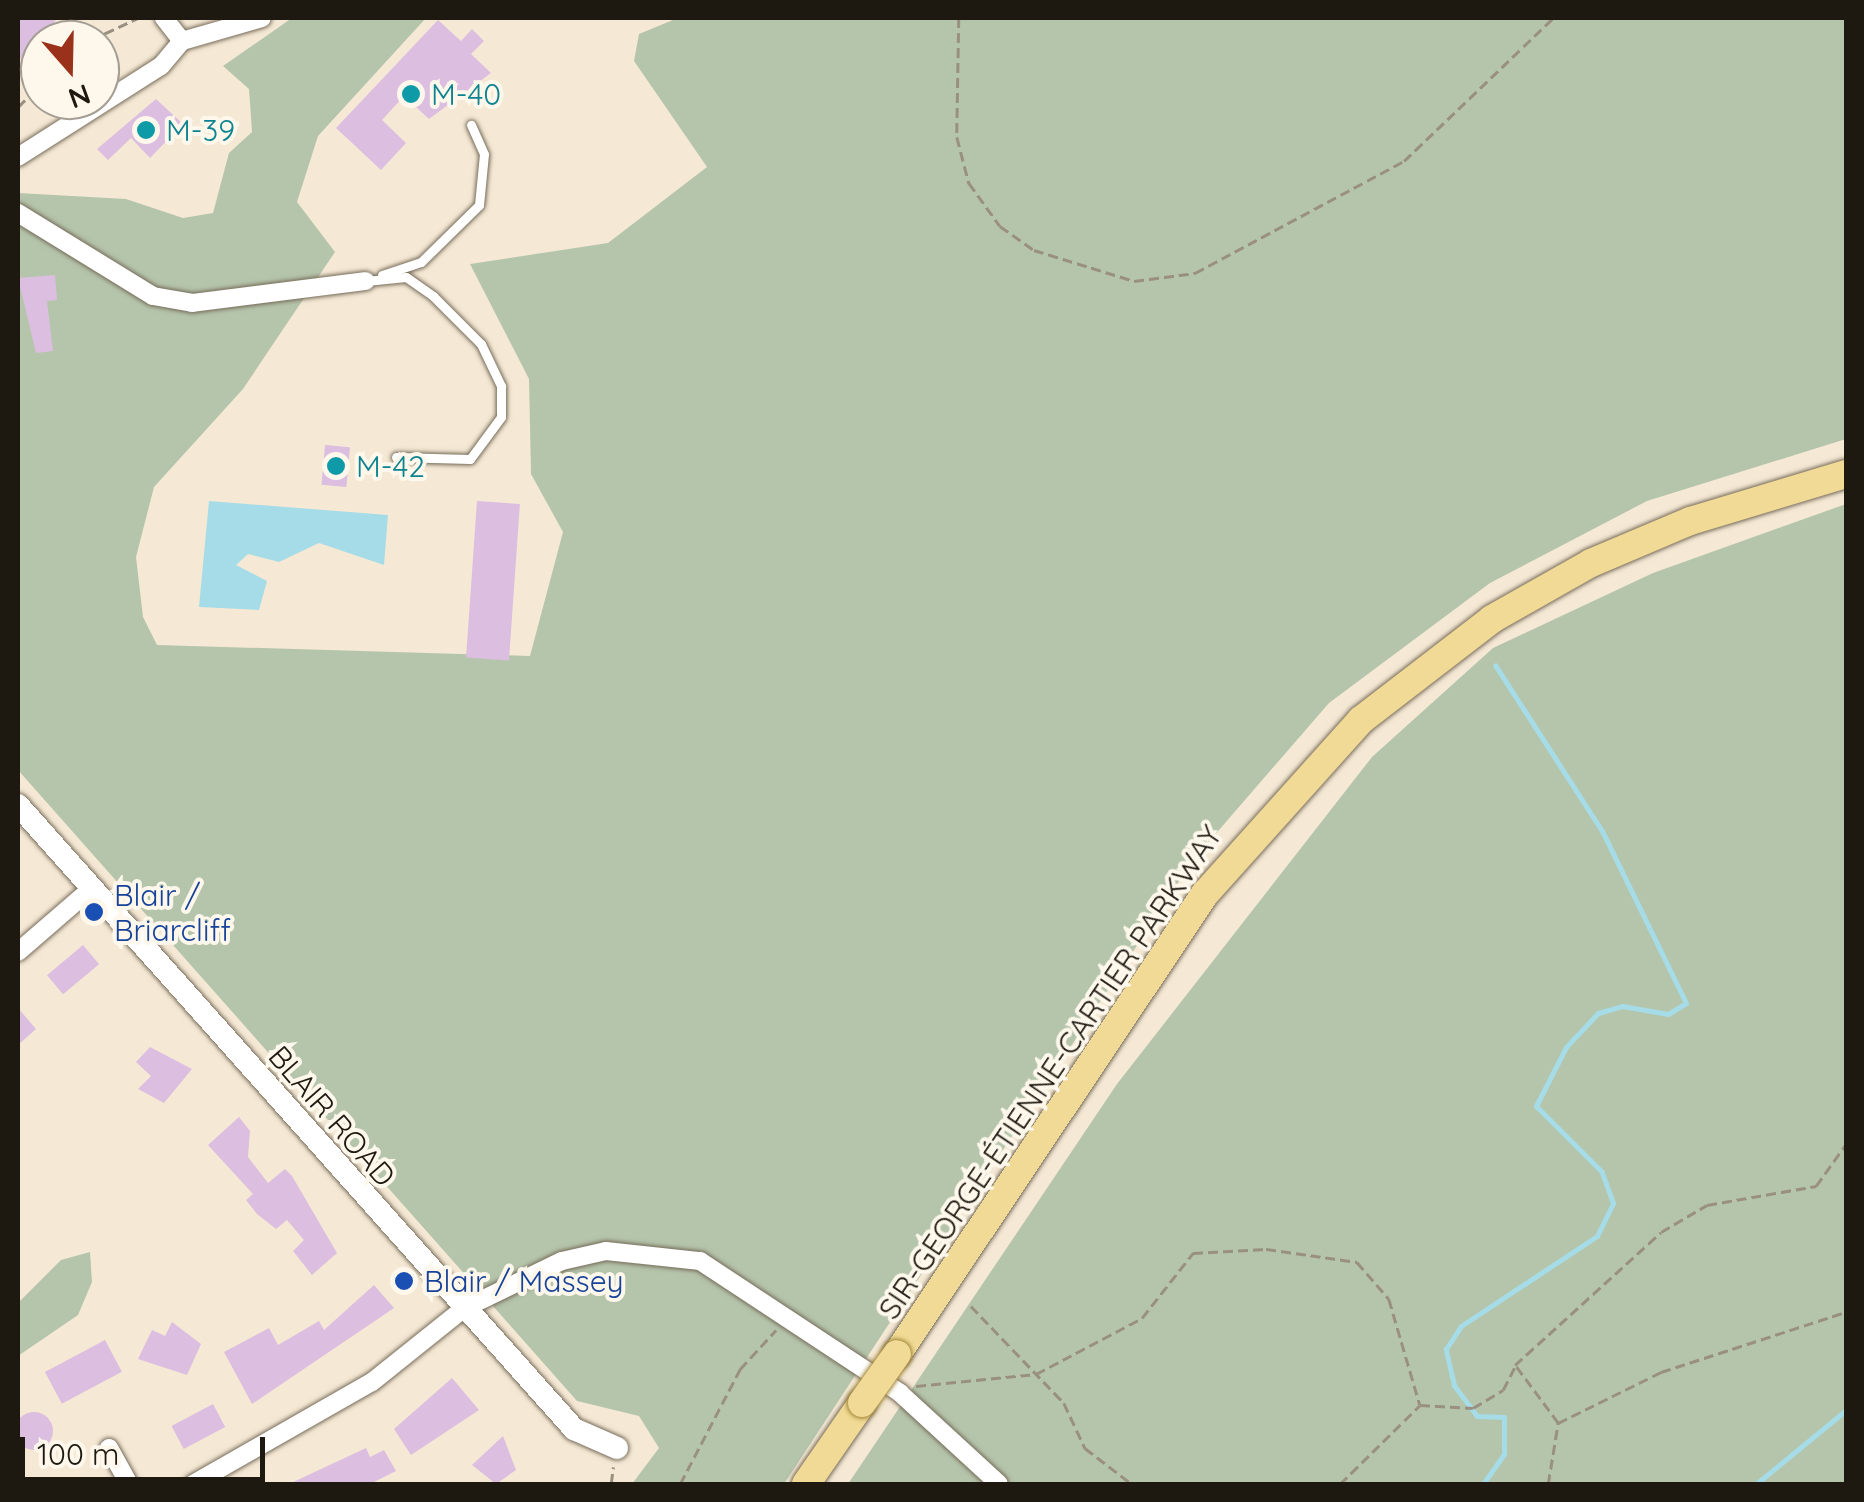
<!DOCTYPE html>
<html>
<head>
<meta charset="utf-8">
<style>
	body { margin:0 }
	#map { position:relative; width:1864px; height:1502px; overflow:hidden; background:#f5e9d5; font-family:Quicksand,sans-serif }
	div>[style] { position:absolute }
	.green>* { inset:0; background:#b5c5ab }
	.water>* { inset:0; background:#a5dce7 }
	.stream>* { height:5px; margin:-2.5px; padding:0 2.5px; transform-origin:2.5px; border-radius:2.5px; background:#a5dce7 }
	.building>* { inset:0; background:#dcbee0; transform-origin:0 0 }
	.round { border-radius:50% }
	.path>* { height:2.5px; margin-top:-1.25px; transform-origin:0; background:repeating-linear-gradient(90deg,#999081 0 10px,transparent 0 15px) }
	.roads { filter:drop-shadow(0 0 2px #776c5a) drop-shadow(0 0 2px #776c5a) }
	.service>* { height:9px; margin:-4.5px; padding:0 4.5px; transform-origin:4.5px; border-radius:4.5px; background:#fff }
	.minor>* { height:18px; margin:-9px; padding:0 9px; transform-origin:9px; border-radius:9px; background:#fff }
	.tertiary>* { height:22px; margin:-11px; padding:0 11px; transform-origin:11px; border-radius:11px; background:#fff }
	.primary>* { height:28px; margin:-14px; padding:0 14px; transform-origin:14px; border-radius:14px; background:#f1da95 }
	.bridges { filter:drop-shadow(0 0 2px #a18639) drop-shadow(0 0 2px #a18639) }
	.primary-bridge>* { height:28px; margin:-14px; padding:0 14px; transform-origin:14px; border-radius:14px; background:#f1da95 }
	.dots>* { width:28px; height:28px; translate:-50% -50%; box-sizing:border-box; border:5px solid #fef7eb; border-radius:50% }
	span { translate:-50% -50%; white-space:nowrap; text-align:center; line-height:1.15; -webkit-text-stroke:8px #fef7eb; paint-order:stroke }
	.culture-label { font-size:30px; color:#0d838f }
	.left { translate:0 -50%; text-align:left }
	.transit-label { font-size:30px; color:#164399 }
	.street-label { font-size:30px; color:#1d1911 }
	.frame { position:absolute; inset:0; border:20px solid #1d1911; pointer-events:none }
	.north { position:absolute; left:20px; top:20px; width:100px; height:100px; box-sizing:border-box; background:#fef7eb; border:2px solid #a49e94; border-radius:50%; rotate:160deg; font-size:28px; font-weight:700; line-height:40px; text-align:center; color:#1d1911 }
	.north::after { content:''; display:block; margin:auto; width:35px; height:45px; background:#9a311a; clip-path:polygon(50% 0,100% 100%,50% 72%,0 100%) }
	.scale { position:absolute; left:20px; top:1437px; width:245px; height:45px; box-sizing:border-box; border:5px solid #1d1911; border-top:0; padding-left:12px; font-size:30px; line-height:35px; white-space:nowrap; color:#1d1911; -webkit-text-stroke:8px #fef7eb; paint-order:stroke }
</style>
</head>
<body>
<div id="map">
	<div class="green">
		<i style="clip-path:polygon(292px 18px,426px 18px,318px 136px,297px 202px,335px 252px,243px 389px,154px 487px,136px 557px,143px 617px,157px 645px,530px 656px,563px 532px,531px 474px,529px 379px,470px 264px,608px 243px,707px 167px,634px 61px,639px 34px,673px 20px,1846px 18px,1846px 439px,1647px 501px,1490px 583px,1329px 703px,1193px 860px,784px 1484px,632px 1484px,659px 1448px,639px 1416px,577px 1401px,18px 770px,18px 193px,126px 199px,183px 218px,213px 213px,229px 153px,252px 132px,249px 89px,223px 66px)"></i>
		<i style="clip-path:polygon(1846px 504px,1846px 1484px,848px 1484px,1117px 1084px,1372px 757px,1493px 648px,1653px 573px)"></i>
		<i style="clip-path:polygon(90px 1252px,92px 1282px,78px 1315px,18px 1356px,18px 1303px,61px 1260px)"></i>
	</div>
	<div class="water">
		<i style="clip-path:polygon(209px 501px,388px 515px,384px 565px,319px 543px,279px 562px,248px 554px,236px 565px,267px 581px,259px 610px,199px 607px)"></i>
	</div>
	<div class="stream">
		<i style="left:1483px;top:1484px;width:37px;rotate:-55deg"></i>
		<i style="left:1504px;top:1454px;width:37px;rotate:-90deg"></i>
		<i style="left:1504px;top:1417px;width:27px;rotate:-178deg"></i>
		<i style="left:1477px;top:1416px;width:39px;rotate:-127deg"></i>
		<i style="left:1454px;top:1385px;width:37px;rotate:-103deg"></i>
		<i style="left:1446px;top:1349px;width:27px;rotate:-57deg"></i>
		<i style="left:1461px;top:1326px;width:163px;rotate:-33.5deg"></i>
		<i style="left:1597px;top:1236px;width:37px;rotate:-64deg"></i>
		<i style="left:1613px;top:1203px;width:33px;rotate:-110deg"></i>
		<i style="left:1602px;top:1172px;width:93px;rotate:-135deg"></i>
		<i style="left:1536px;top:1106px;width:66px;rotate:-63deg"></i>
		<i style="left:1566px;top:1047px;width:47px;rotate:-46.7deg"></i>
		<i style="left:1598px;top:1013px;width:25px;rotate:-16deg"></i>
		<i style="left:1622px;top:1006px;width:47px;rotate:9.9deg"></i>
		<i style="left:1668px;top:1014px;width:21px;rotate:-31deg"></i>
		<i style="left:1686px;top:1003px;width:191px;rotate:-116deg"></i>
		<i style="left:1602px;top:831px;width:197px;rotate:-122.8deg"></i>
		<i style="left:1756px;top:1484px;width:117px;rotate:-39.4deg"></i>
	</div>
	<div class="building">
		<i style="clip-path:polygon(18px 18px,58px 18px,18px 61px)"></i>
		<i style="clip-path:polygon(438px 20px,461px 41px,472px 29px,484px 41px,471px 54px,491px 73px,429px 119px,404px 96px,382px 120px,406px 143px,381px 170px,336px 128px)"></i>
		<i style="clip-path:polygon(156px 99px,183px 124px,150px 158px,131px 138px,108px 160px,97px 149px)"></i>
		<i style="clip-path:polygon(55px 275px,57px 300px,47px 301px,53px 351px,36px 353px,18px 278px)"></i>
		<i style="left:325px;top:445px;width:25px;height:40px;rotate:5deg"></i>
		<i style="left:477px;top:501px;width:43px;height:157px;rotate:4deg"></i>
		<i style="left:83px;top:945px;width:25px;height:47px;rotate:50deg"></i>
		<i style="clip-path:polygon(18px 1008px,36px 1029px,18px 1045px)"></i>
		<i style="clip-path:polygon(150px 1047px,192px 1069px,164px 1103px,138px 1089px,151px 1076px,136px 1062px)"></i>
		<i style="clip-path:polygon(239px 1117px,250px 1131px,248px 1157px,268px 1183px,285px 1169px,292px 1176px,337px 1253px,312px 1275px,293px 1251px,304px 1240px,287px 1220px,276px 1229px,257px 1214px,246px 1200px,253px 1194px,208px 1145px)"></i>
		<i style="clip-path:polygon(374px 1285px,394px 1308px,252px 1404px,224px 1352px,269px 1328px,278px 1345px,319px 1321px,324px 1330px)"></i>
		<i style="clip-path:polygon(172px 1322px,201px 1344px,187px 1375px,138px 1359px,152px 1330px,165px 1336px)"></i>
		<i style="left:105px;top:1340px;width:36px;height:68px;rotate:62deg"></i>
		<i style="clip-path:polygon(452px 1378px,479px 1410px,411px 1455px,394px 1429px)"></i>
		<i style="left:213px;top:1404px;width:26px;height:47px;rotate:62deg"></i>
		<i class="round" style="left:15px;top:1412px;width:38px;height:38px"></i>
		<i style="clip-path:polygon(503px 1436px,516px 1470px,496px 1484px,472px 1465px)"></i>
		<i style="clip-path:polygon(366px 1448px,370px 1457px,384px 1450px,396px 1471px,370px 1484px,289px 1484px)"></i>
	</div>
	<div class="path">
		<i style="left:959px;top:18px;width:119px;rotate:91deg"></i>
		<i style="left:957px;top:137px;width:48px;rotate:75.4deg"></i>
		<i style="left:969px;top:183px;width:53px;rotate:54.2deg"></i>
		<i style="left:1000px;top:226px;width:42px;rotate:35.2deg"></i>
		<i style="left:1034px;top:250px;width:105px;rotate:17.2deg"></i>
		<i style="left:1134px;top:281px;width:62px;rotate:-7.5deg"></i>
		<i style="left:1195px;top:273px;width:237px;rotate:-28.2deg"></i>
		<i style="left:1404px;top:161px;width:207px;rotate:-43.8deg"></i>
		<i style="left:98px;top:35px;width:44px;rotate:61.7deg"></i>
		<i style="left:91px;top:40px;width:52px;rotate:-25.1deg"></i>
		<i style="left:18px;top:107px;width:31px;rotate:-45deg"></i>
		<i style="left:971px;top:1306px;width:134px;rotate:46.2deg"></i>
		<i style="left:1064px;top:1403px;width:50px;rotate:65deg"></i>
		<i style="left:1085px;top:1448px;width:59px;rotate:37.5deg"></i>
		<i style="left:916px;top:1386px;width:121px;rotate:-5.7deg"></i>
		<i style="left:1036px;top:1374px;width:120px;rotate:-27.8deg"></i>
		<i style="left:1142px;top:1318px;width:83px;rotate:-51.9deg"></i>
		<i style="left:1193px;top:1253px;width:73px;rotate:-3.1deg"></i>
		<i style="left:1266px;top:1249px;width:92px;rotate:8.1deg"></i>
		<i style="left:1357px;top:1262px;width:49px;rotate:49.1deg"></i>
		<i style="left:1389px;top:1299px;width:110px;rotate:73.7deg"></i>
		<i style="left:1558px;top:1423px;width:72px;rotate:-126.6deg"></i>
		<i style="left:1515px;top:1365px;width:197px;rotate:-42.3deg"></i>
		<i style="left:1661px;top:1232px;width:53px;rotate:-30.4deg"></i>
		<i style="left:1707px;top:1205px;width:111px;rotate:-9.9deg"></i>
		<i style="left:1816px;top:1186px;width:52px;rotate:-54.5deg"></i>
		<i style="left:611px;top:1484px;width:17px;rotate:-83deg"></i>
		<i style="left:680px;top:1484px;width:130px;rotate:-62.4deg"></i>
		<i style="left:740px;top:1369px;width:53px;rotate:-47.3deg"></i>
		<i style="left:1340px;top:1484px;width:112px;rotate:-44.6deg"></i>
		<i style="left:1420px;top:1405px;width:53px;rotate:3.2deg"></i>
		<i style="left:1473px;top:1408px;width:35px;rotate:-31deg"></i>
		<i style="left:1503px;top:1390px;width:27px;rotate:-63deg"></i>
		<i style="left:1548px;top:1484px;width:62px;rotate:-80.7deg"></i>
		<i style="left:1558px;top:1423px;width:115px;rotate:-26.3deg"></i>
		<i style="left:1661px;top:1372px;width:194px;rotate:-18deg"></i>
	</div>
	<div class="roads">
		<div class="service">
			<i style="left:382px;top:275px;width:41px;rotate:-18.4deg"></i>
			<i style="left:421px;top:262px;width:81px;rotate:-44.5deg"></i>
			<i style="left:479px;top:205px;width:51px;rotate:-84.4deg"></i>
			<i style="left:484px;top:154px;width:32px;rotate:-114deg"></i>
			<i style="left:366px;top:281px;width:40px;rotate:-5.7deg"></i>
			<i style="left:406px;top:277px;width:33px;rotate:35deg"></i>
			<i style="left:433px;top:296px;width:68px;rotate:45deg"></i>
			<i style="left:481px;top:344px;width:47px;rotate:64.5deg"></i>
			<i style="left:501px;top:386px;width:31px;rotate:90deg"></i>
			<i style="left:501px;top:417px;width:52px;rotate:126.4deg"></i>
			<i style="left:470px;top:459px;width:74px;rotate:-178.5deg"></i>
		</div>
		<div class="minor">
			<i style="left:164px;top:18px;width:29px;rotate:52deg"></i>
			<i style="left:18px;top:157px;width:169px;rotate:-32.5deg"></i>
			<i style="left:161px;top:66px;width:33px;rotate:-50deg"></i>
			<i style="left:182px;top:41px;width:83px;rotate:-16deg"></i>
			<i style="left:18px;top:213px;width:158px;rotate:31.6deg"></i>
			<i style="left:153px;top:296px;width:40px;rotate:10deg"></i>
			<i style="left:192px;top:303px;width:175px;rotate:-7.2deg"></i>
			<i style="left:18px;top:952px;width:98px;rotate:-40.9deg"></i>
			<i style="left:109px;top:1448px;width:41px;rotate:60.9deg"></i>
			<i style="left:193px;top:1484px;width:206px;rotate:-29.7deg"></i>
			<i style="left:372px;top:1382px;width:117px;rotate:-38.7deg"></i>
			<i style="left:463px;top:1309px;width:110px;rotate:-25.9deg"></i>
			<i style="left:562px;top:1261px;width:45px;rotate:-12.8deg"></i>
			<i style="left:606px;top:1251px;width:95px;rotate:6.1deg"></i>
			<i style="left:700px;top:1261px;width:240px;rotate:33.4deg"></i>
			<i style="left:900px;top:1393px;width:134px;rotate:42.6deg"></i>
		</div>
		<div class="tertiary">
			<i style="left:18px;top:805px;width:836px;rotate:48.3deg"></i>
			<i style="left:574px;top:1429px;width:47px;rotate:23.8deg"></i>
		</div>
		<div class="primary">
			<i style="left:897px;top:1354px;width:554px;rotate:-56.2deg"></i>
			<i style="left:1205px;top:894px;width:234px;rotate:-48.1deg"></i>
			<i style="left:1361px;top:720px;width:165px;rotate:-37.6deg"></i>
			<i style="left:1492px;top:619px;width:114px;rotate:-29.5deg"></i>
			<i style="left:1591px;top:563px;width:108px;rotate:-23deg"></i>
			<i style="left:1690px;top:521px;width:163px;rotate:-16.8deg"></i>
			<i style="left:806px;top:1484px;width:98px;rotate:-55.3deg"></i>
		</div>
	</div>
	<div class="bridges">
		<div class="primary-bridge">
			<i style="left:862px;top:1403px;width:60px;rotate:-54.5deg"></i>
		</div>
	</div>
	<div class="dots">
		<i style="left:411px;top:94px;background:#0f9aa8"></i>
		<i style="left:146px;top:130px;background:#0f9aa8"></i>
		<i style="left:336px;top:466px;background:#0f9aa8"></i>
		<i style="left:94px;top:912px;background:#1a4fb4"></i>
		<i style="left:404px;top:1281px;background:#1a4fb4"></i>
	</div>
	<div class="culture-label">
		<span class="left" style="left:431px;top:94px">M-40</span>
		<span class="left" style="left:166px;top:130px">M-39</span>
		<span class="left" style="left:356px;top:466px">M-42</span>
	</div>
	<div class="transit-label">
		<span class="left" style="left:114px;top:912px">Blair /<br>Briarcliff</span>
		<span class="left" style="left:424px;top:1281px">Blair / Massey</span>
	</div>
	<div class="street-label">
		<span style="left:1050px;top:1072px;rotate:-56deg">SIR-GEORGE-ÉTIENNE-CARTIER PARKWAY</span>
		<span style="left:332px;top:1116px;rotate:49deg">BLAIR ROAD</span>
	</div>
	<div class="frame"></div>
	<div class="north">N</div>
	<div class="scale">100 m</div>
</div>
</body>
</html>
